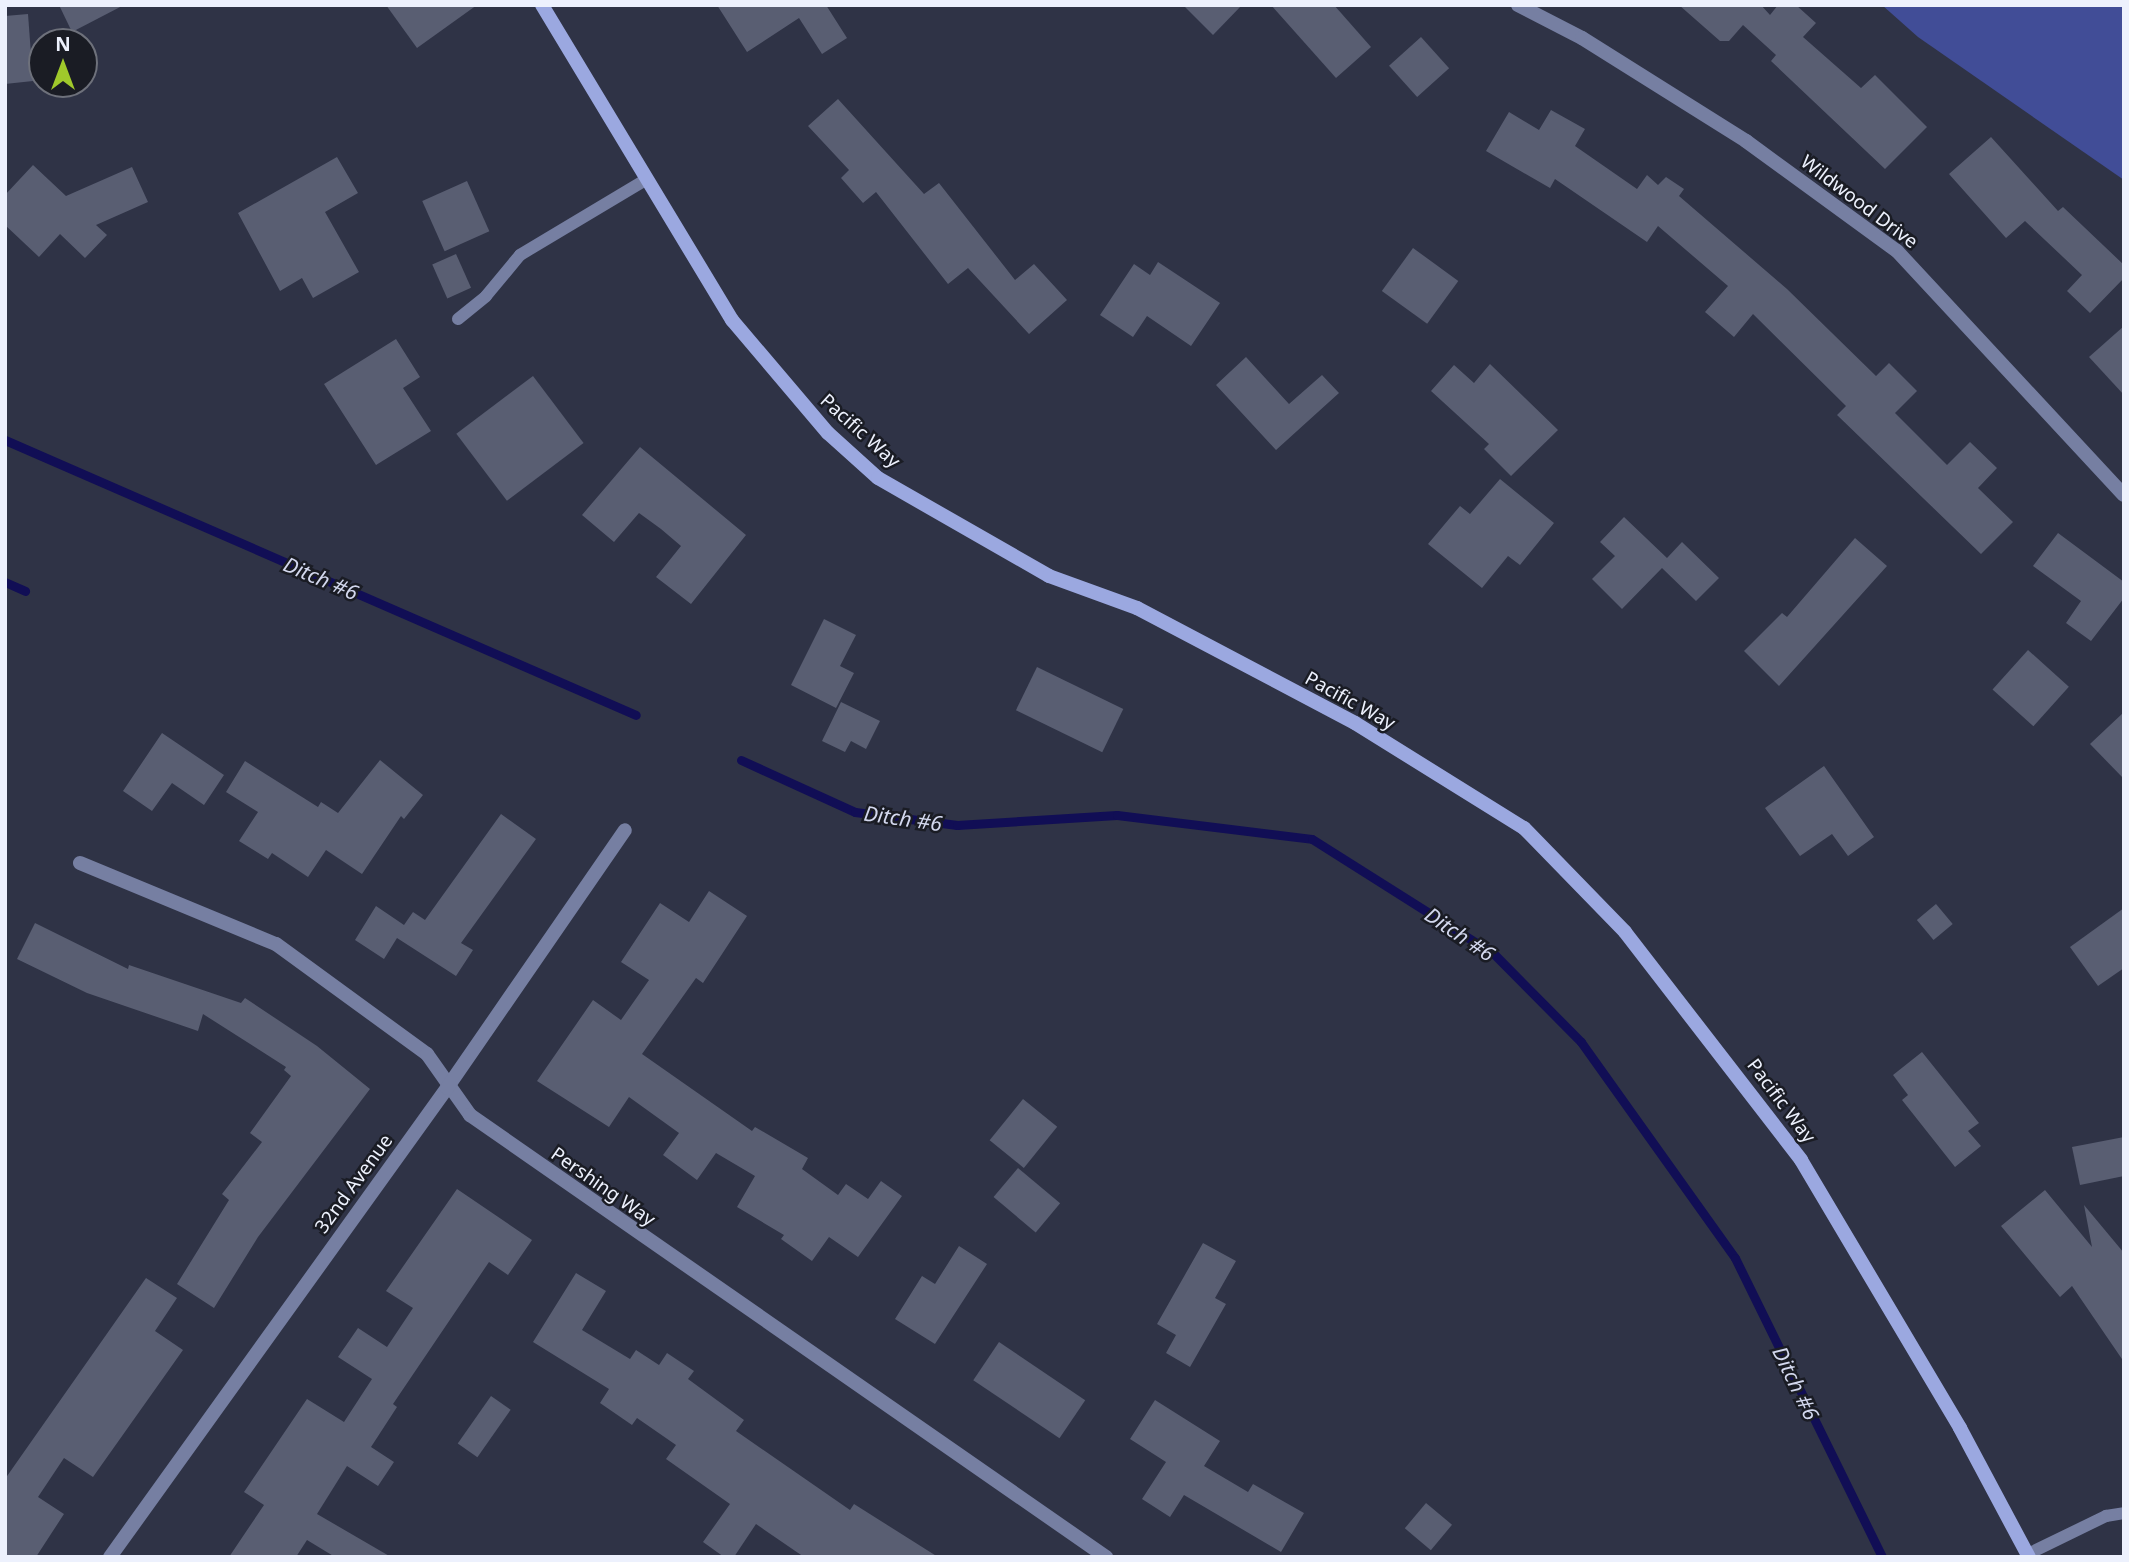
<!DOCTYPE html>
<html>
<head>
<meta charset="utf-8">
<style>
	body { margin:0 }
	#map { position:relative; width:2129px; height:1562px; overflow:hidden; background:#2f3346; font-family:"Noto Sans",sans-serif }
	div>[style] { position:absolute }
	.green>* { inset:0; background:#414d97 }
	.stream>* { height:9px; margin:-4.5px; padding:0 4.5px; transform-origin:4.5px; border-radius:4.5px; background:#110e55 }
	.building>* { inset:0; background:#595e72; transform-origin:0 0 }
	.service>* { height:12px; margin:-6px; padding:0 6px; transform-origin:6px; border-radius:6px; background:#767fa2 }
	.minor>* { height:14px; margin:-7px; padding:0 7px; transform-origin:7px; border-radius:7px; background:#767fa2 }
	.secondary>* { height:14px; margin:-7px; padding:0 7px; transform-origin:7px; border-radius:7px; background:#9ba8e0 }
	span { translate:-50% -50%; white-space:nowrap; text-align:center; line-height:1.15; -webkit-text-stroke:5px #1a1c24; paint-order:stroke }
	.street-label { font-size:19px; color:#edf1fd }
	.water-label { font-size:21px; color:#d3d8ee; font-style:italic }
	.frame { position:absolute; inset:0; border:7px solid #edf1fd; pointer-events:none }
	.north { position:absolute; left:28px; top:28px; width:70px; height:70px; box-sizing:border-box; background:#1a1c24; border:2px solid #6e717b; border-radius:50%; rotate:0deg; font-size:19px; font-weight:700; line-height:28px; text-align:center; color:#edf1fd }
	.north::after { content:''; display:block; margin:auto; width:24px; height:32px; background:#a0c92b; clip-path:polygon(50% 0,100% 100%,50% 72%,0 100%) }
</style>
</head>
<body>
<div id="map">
	<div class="green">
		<i style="clip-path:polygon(1882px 5px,2124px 5px,2124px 180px,1918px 37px)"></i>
	</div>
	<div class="stream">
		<i style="left:5px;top:440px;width:688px;rotate:23.55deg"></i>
		<i style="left:5px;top:582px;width:22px;rotate:24deg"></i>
		<i style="left:741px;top:760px;width:125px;rotate:24.5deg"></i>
		<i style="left:855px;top:812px;width:103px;rotate:7.3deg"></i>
		<i style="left:957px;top:825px;width:160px;rotate:-3.6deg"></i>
		<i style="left:1117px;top:815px;width:196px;rotate:7deg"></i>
		<i style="left:1312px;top:839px;width:215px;rotate:32.3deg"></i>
		<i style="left:1494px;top:954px;width:124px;rotate:45.3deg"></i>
		<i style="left:1581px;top:1042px;width:265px;rotate:54.5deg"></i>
		<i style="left:1735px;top:1258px;width:333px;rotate:63.8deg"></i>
	</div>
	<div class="building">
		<i style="clip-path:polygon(59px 5px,124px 5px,72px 32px)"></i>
		<i style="clip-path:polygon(386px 5px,477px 5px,417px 48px)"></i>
		<i style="clip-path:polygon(717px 5px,826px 5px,847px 38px,822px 54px,799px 18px,747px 52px)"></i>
		<i style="clip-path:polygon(1183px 5px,1242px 5px,1213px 35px)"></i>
		<i style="clip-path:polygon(1271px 5px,1334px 5px,1371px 47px,1336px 78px)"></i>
		<i style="clip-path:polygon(1679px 5px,1761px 5px,1770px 15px,1778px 5px,1796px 5px,1816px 23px,1803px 37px,1861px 88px,1875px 75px,1927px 127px,1885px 169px,1771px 61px,1776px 55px,1743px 25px,1729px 41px,1720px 41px)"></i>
		<i style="clip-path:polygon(28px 14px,33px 81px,5px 84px,5px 16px)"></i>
		<i style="left:1421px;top:37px;width:42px;height:43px;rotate:48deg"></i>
		<i style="clip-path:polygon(838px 99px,924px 194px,939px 183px,1015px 280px,1034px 264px,1067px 300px,1029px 334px,968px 268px,948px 284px,876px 192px,863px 203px,841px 178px,849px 170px,808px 126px)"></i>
		<i style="clip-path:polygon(1551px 110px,1585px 129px,1575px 146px,1637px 189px,1647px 175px,1658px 185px,1666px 177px,1684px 189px,1679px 196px,1787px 289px,1876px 376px,1889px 363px,1917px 391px,1895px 413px,1947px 465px,1970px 442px,1997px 468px,1978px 488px,2013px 522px,1981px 554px,1837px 415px,1846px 406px,1753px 314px,1734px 337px,1705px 312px,1728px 286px,1658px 226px,1647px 242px,1555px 179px,1550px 188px,1486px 151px,1509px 112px,1539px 130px)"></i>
		<i style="clip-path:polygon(1991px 137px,2058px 211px,2063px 207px,2124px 265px,2124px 278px,2090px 313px,2067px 291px,2082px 275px,2025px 221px,2006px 238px,1949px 174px)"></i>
		<i style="clip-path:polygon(337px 157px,358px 193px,325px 212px,359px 272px,313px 298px,302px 278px,280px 291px,238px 213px)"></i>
		<i style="clip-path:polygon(33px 165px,66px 196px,132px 167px,148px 202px,96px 225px,107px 235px,85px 258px,60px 234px,39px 257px,5px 225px,5px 195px)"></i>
		<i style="left:467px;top:181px;width:55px;height:49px;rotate:66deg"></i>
		<i style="left:1413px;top:248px;width:56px;height:53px;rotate:36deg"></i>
		<i style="left:456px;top:254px;width:37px;height:26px;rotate:66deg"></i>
		<i style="clip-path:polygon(1158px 262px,1220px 303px,1191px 346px,1147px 316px,1133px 337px,1100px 315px,1134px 264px,1150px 275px)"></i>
		<i style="clip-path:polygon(2124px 326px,2124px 395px,2089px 357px)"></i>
		<i style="clip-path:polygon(396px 339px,420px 377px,403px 388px,431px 431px,376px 465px,324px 384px)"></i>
		<i style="clip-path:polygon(1246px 357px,1289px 404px,1322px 375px,1339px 393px,1276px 450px,1216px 385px)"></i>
		<i style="clip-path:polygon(1490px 364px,1558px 430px,1511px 476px,1484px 449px,1489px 444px,1431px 391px,1454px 365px,1474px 383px)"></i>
		<i style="left:533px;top:376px;width:84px;height:96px;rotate:53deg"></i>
		<i style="clip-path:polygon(640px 447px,746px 535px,691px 604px,656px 577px,681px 546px,661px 529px,639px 513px,614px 542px,582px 515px)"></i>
		<i style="clip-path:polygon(1500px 479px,1554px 523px,1520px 565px,1508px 556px,1482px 588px,1428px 544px,1460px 506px,1470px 514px)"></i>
		<i style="clip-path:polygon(1624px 517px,1667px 558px,1682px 542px,1719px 578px,1696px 601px,1662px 568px,1622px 609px,1592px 579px,1615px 556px,1600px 542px)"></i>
		<i style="clip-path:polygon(2058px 533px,2124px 582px,2124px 598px,2091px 641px,2066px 623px,2081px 601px,2033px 566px)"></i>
		<i style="clip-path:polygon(1855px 538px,1887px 566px,1779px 686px,1744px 651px,1782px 613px,1787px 617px)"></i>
		<i style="clip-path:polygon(824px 619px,856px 635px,840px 666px,854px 673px,836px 708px,791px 685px)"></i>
		<i style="left:2028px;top:650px;width:55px;height:53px;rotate:42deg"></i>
		<i style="left:1037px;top:667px;width:96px;height:48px;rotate:26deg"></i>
		<i style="clip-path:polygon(841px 702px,880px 721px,866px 749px,851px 741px,845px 752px,822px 741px)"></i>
		<i style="clip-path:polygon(2124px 712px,2124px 779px,2090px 744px)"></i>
		<i style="clip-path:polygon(162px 733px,224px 775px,204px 805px,172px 783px,152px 811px,123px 791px)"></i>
		<i style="clip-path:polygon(380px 760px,423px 795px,404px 819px,401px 816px,362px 874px,326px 850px,308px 877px,272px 853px,268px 859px,239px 841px,258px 812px,226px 792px,245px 761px,318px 807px,321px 802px,338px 813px)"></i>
		<i style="clip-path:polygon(1824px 766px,1874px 837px,1848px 856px,1832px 834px,1800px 856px,1765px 808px)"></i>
		<i style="clip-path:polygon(501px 814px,536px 839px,461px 943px,473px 950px,456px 976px,397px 938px,384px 959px,355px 940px,376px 906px,404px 925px,413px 912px,425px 920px)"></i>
		<i style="clip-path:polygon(709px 891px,747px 916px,703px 983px,696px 978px,642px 1054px,752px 1131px,755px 1127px,808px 1158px,802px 1169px,838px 1195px,846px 1184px,868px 1199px,881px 1181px,902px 1196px,858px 1257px,829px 1237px,812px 1261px,781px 1239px,784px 1235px,737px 1207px,755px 1176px,716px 1153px,697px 1180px,663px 1155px,679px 1133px,629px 1097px,609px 1127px,537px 1081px,593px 1000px,621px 1020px,649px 980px,621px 962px,660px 903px,689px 922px)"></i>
		<i style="left:1936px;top:904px;width:26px;height:25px;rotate:50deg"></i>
		<i style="clip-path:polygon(2124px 908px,2124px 968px,2098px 986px,2070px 947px)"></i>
		<i style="clip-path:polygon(35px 923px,128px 969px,129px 965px,241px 1003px,245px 998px,317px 1046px,370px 1089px,258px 1237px,214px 1308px,177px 1284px,229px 1200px,222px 1194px,262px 1142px,250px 1133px,291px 1076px,284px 1070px,286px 1067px,203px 1014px,198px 1031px,87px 993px,17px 959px)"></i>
		<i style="clip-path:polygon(1922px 1052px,1979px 1123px,1968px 1131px,1981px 1146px,1955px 1167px,1902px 1100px,1908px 1095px,1893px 1075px)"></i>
		<i style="left:1023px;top:1099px;width:44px;height:53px;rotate:39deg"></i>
		<i style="clip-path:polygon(2124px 1137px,2124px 1176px,2080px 1185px,2072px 1147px)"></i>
		<i style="left:1018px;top:1168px;width:55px;height:38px;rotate:40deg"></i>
		<i style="clip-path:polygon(457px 1189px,532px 1240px,508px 1275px,489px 1262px,393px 1404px,397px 1407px,371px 1447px,394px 1462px,378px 1486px,347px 1466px,317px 1514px,391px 1557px,335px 1557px,307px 1540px,296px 1557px,229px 1557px,264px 1505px,244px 1492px,307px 1399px,344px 1422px,372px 1379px,338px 1357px,358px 1328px,387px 1347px,413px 1308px,386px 1291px)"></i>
		<i style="clip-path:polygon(2045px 1190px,2092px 1247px,2084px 1205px,2124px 1253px,2124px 1362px,2072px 1286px,2060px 1297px,2001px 1226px)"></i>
		<i style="clip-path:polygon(1203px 1243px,1236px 1261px,1215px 1298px,1226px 1304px,1190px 1367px,1166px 1353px,1176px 1335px,1157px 1324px)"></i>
		<i style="clip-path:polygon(959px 1246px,987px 1264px,935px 1344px,895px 1319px,922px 1276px,935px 1284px)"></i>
		<i style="clip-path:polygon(576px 1273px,606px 1291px,582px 1330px,630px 1359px,636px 1350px,659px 1365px,667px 1353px,694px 1371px,688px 1379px,744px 1420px,736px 1431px,850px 1510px,854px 1504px,938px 1557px,804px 1557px,756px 1524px,734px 1557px,724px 1557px,703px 1542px,730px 1504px,666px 1459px,676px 1445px,637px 1418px,632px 1425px,600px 1403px,609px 1389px,533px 1342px)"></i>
		<i style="clip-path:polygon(146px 1278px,177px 1298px,155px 1331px,183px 1350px,93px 1477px,64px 1458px,38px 1497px,64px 1514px,36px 1557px,5px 1557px,5px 1479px)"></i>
		<i style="left:999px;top:1342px;width:104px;height:46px;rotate:34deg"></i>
		<i style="left:491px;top:1396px;width:24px;height:58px;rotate:35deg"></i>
		<i style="clip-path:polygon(1155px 1400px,1220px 1441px,1204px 1466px,1248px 1492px,1253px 1484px,1304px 1513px,1281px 1552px,1184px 1495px,1170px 1517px,1142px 1499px,1166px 1462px,1130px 1439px)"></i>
		<i style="left:1426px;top:1503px;width:34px;height:33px;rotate:40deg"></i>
	</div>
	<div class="service">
		<i style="left:458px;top:319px;width:36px;rotate:-39deg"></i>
		<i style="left:486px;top:296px;width:53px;rotate:-50.3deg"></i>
		<i style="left:520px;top:255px;width:148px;rotate:-30.9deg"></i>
		<i style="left:2028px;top:1554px;width:87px;rotate:-26deg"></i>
		<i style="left:2106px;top:1516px;width:18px;rotate:-9deg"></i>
	</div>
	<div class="minor">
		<i style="left:1518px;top:5px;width:72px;rotate:27.3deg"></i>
		<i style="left:1582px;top:38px;width:194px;rotate:32.1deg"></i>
		<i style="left:1746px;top:141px;width:187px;rotate:36.1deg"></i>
		<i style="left:1897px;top:251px;width:333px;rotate:47.1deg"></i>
		<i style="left:80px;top:863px;width:212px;rotate:22.5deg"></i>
		<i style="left:276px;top:944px;width:187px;rotate:36.1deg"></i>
		<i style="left:427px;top:1054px;width:75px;rotate:54.8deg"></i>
		<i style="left:470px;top:1115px;width:775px;rotate:34.8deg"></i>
		<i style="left:110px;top:1557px;width:578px;rotate:-54.3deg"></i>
		<i style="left:447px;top:1088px;width:313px;rotate:-55.4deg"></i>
	</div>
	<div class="secondary">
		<i style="left:542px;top:5px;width:368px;rotate:58.9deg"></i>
		<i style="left:732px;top:320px;width:148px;rotate:49.7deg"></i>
		<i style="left:828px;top:433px;width:67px;rotate:42deg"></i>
		<i style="left:878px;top:478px;width:197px;rotate:29.8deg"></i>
		<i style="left:1049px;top:576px;width:94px;rotate:20deg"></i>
		<i style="left:1137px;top:608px;width:246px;rotate:27.8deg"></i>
		<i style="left:1355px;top:723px;width:199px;rotate:31.9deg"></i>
		<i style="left:1524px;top:828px;width:145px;rotate:45.8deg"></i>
		<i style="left:1625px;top:932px;width:288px;rotate:52.3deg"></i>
		<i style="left:1801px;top:1160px;width:312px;rotate:59.3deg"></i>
		<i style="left:1960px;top:1428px;width:146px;rotate:61.9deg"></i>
	</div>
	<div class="street-label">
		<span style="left:1859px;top:202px;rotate:37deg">Wildwood Drive</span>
		<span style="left:860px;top:431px;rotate:42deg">Pacific Way</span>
		<span style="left:1350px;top:701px;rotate:29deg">Pacific Way</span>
		<span style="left:1781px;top:1101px;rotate:53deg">Pacific Way</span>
		<span style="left:354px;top:1184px;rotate:-54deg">32nd Avenue</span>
		<span style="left:603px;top:1187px;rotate:35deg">Pershing Way</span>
	</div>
	<div class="water-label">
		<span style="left:321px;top:578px;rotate:23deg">Ditch #6</span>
		<span style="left:903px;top:818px;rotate:8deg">Ditch #6</span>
		<span style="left:1460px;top:934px;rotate:34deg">Ditch #6</span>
		<span style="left:1796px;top:1383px;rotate:64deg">Ditch #6</span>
	</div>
	<div class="frame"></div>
	<div class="north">N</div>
</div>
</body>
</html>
